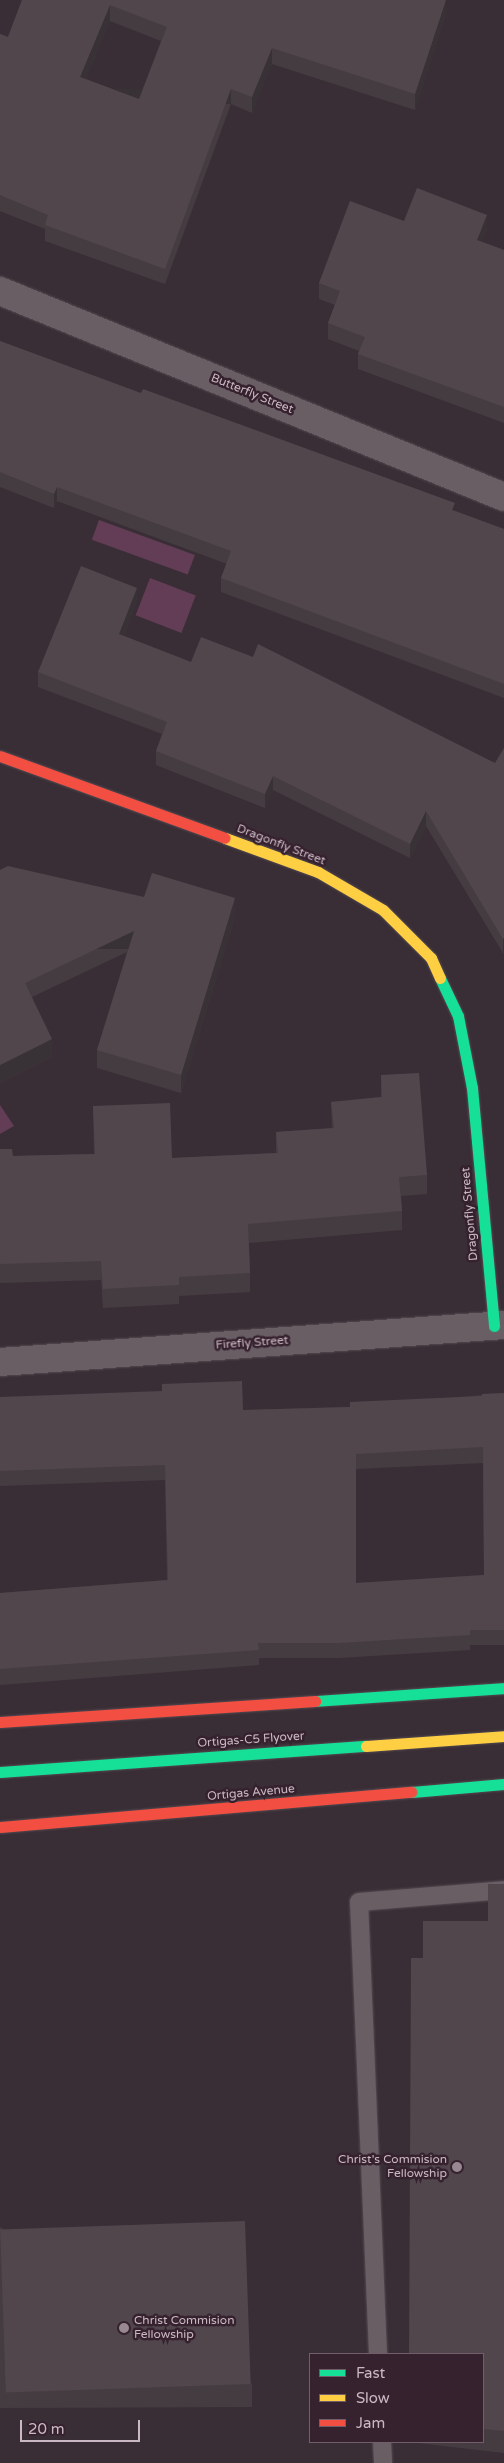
<!DOCTYPE html>
<html>
<head>
<meta charset="utf-8">
<style>
	body { margin:0 }
	#map { position:relative; width:504px; height:2463px; overflow:hidden; background:#3a2e36; font-family:"Varela Round",sans-serif }
	div>[style] { position:absolute }
	.water>* { inset:0; background:#623d55; transform-origin:0 0 }
	.roads { filter:drop-shadow(0 0 1px #534a50) drop-shadow(0 0 1px #534a50) }
	.lane>* { height:18px; margin:-9px; padding:0 9px; transform-origin:9px; border-radius:9px; background:#685e64 }
	.street>* { height:28px; margin:-14px; padding:0 14px; transform-origin:14px; border-radius:14px; background:#685e64 }
	.fast>* { height:11px; margin:-5.5px; padding:0 5.5px; transform-origin:5.5px; border-radius:5.5px; background:#16e098 }
	.slow>* { height:11px; margin:-5.5px; padding:0 5.5px; transform-origin:5.5px; border-radius:5.5px; background:#ffcf43 }
	.jam>* { height:11px; margin:-5.5px; padding:0 5.5px; transform-origin:5.5px; border-radius:5.5px; background:#f24e42 }
	.wall>* { inset:0; background:#453c41 }
	.shaded-wall>* { inset:0; background:#383135; transform-origin:0 0 }
	.building>* { inset:0; background:#50464c; transform-origin:0 0 }
	.dots>* { width:14px; height:14px; translate:-50% -50%; box-sizing:border-box; border:2px solid #36212e; border-radius:50% }
	span { translate:-50% -50%; white-space:nowrap; text-align:center; line-height:1.15; -webkit-text-stroke:5px #36212e; paint-order:stroke }
	.street-label { font-size:12px; color:#cab9c4 }
	.poi-label { font-size:12px; color:#cab9c4 }
	.right { translate:-100% -50%; text-align:right }
	.left { translate:0 -50%; text-align:left }
	.legend { position:absolute; left:309px; top:2353px; width:175px; height:90px; box-sizing:border-box; background:#36212e; border:1px solid #715e6a; margin:0; padding:6px 9px; list-style:none; font-size:15px; color:#cab9c4 }
	.legend li { display:flex; align-items:center; gap:10px; height:25px }
	.legend b { width:25px; border:1px solid #715e6a }
	.scale { position:absolute; left:20px; top:2420px; width:120px; height:22px; box-sizing:border-box; border:2px solid #cab9c4; border-top:0; padding-left:6px; font-size:15px; line-height:18px; white-space:nowrap; color:#cab9c4; -webkit-text-stroke:4px #36212e; paint-order:stroke }
</style>
</head>
<body>
<div id="map">
	<div class="water">
		<i style="left:99px;top:520px;width:102px;height:21px;rotate:20deg"></i>
		<i style="left:150px;top:578px;width:49px;height:40px;rotate:21deg"></i>
		<i style="clip-path:polygon(0 1105px,14px 1126px,0 1134px)"></i>
	</div>
	<div class="roads">
		<div class="lane">
			<i style="left:378px;top:2354px;width:452px;rotate:-92.4deg"></i>
			<i style="left:359px;top:1902px;width:145px;rotate:-4.7deg"></i>
			<i style="left:382px;top:2442px;width:21px;rotate:87deg"></i>
		</div>
		<div class="street">
			<i style="left:0;top:291px;width:544px;rotate:22.23deg"></i>
			<i style="left:0;top:1362px;width:505px;rotate:-4.2deg"></i>
		</div>
		<div class="fast">
			<i style="left:440px;top:978px;width:42px;rotate:64.7deg"></i>
			<i style="left:458px;top:1016px;width:73px;rotate:79deg"></i>
			<i style="left:472px;top:1088px;width:239px;rotate:84.7deg"></i>
			<i style="left:315px;top:1701px;width:189px;rotate:-3.9deg"></i>
			<i style="left:0;top:1772px;width:367px;rotate:-4.1deg"></i>
			<i style="left:412px;top:1792px;width:92px;rotate:-5deg"></i>
		</div>
		<div class="slow">
			<i style="left:225px;top:838px;width:99px;rotate:20.1deg"></i>
			<i style="left:318px;top:872px;width:75px;rotate:30.3deg"></i>
			<i style="left:383px;top:910px;width:68px;rotate:45deg"></i>
			<i style="left:431px;top:958px;width:22px;rotate:66deg"></i>
			<i style="left:366px;top:1746px;width:138px;rotate:-4.1deg"></i>
		</div>
		<div class="jam">
			<i style="left:0;top:756px;width:239px;rotate:20deg"></i>
			<i style="left:0;top:1722px;width:316px;rotate:-3.8deg"></i>
			<i style="left:0;top:1827px;width:413px;rotate:-4.9deg"></i>
		</div>
	</div>
	<div class="wall">
		<i style="clip-path:polygon(evenodd,22px 0,446px 15px,415px 110px,272px 64px,252px 113px,231px 104px,165px 284px,45px 241px,45px 229px,0 211px,0 34px,8px 37px,22px 0,110px 21px,161px 41px,139px 99px,86px 79px,110px 21px)"></i>
		<i style="clip-path:polygon(404px 221px,487px 230px,482px 242px,504px 250px,504px 423px,358px 369px,358px 354px,359px 351px,328px 339px,328px 323px,335px 305px,319px 299px,319px 283px)"></i>
		<i style="clip-path:polygon(0 341px,504px 529px,504px 698px,221px 592px,221px 578px,227px 564px,57px 501px,54px 508px,0 487px)"></i>
		<i style="clip-path:polygon(137px 602px,124px 636px,191px 662px,495px 763px,504px 748px,504px 952px,503px 953px,426px 826px,410px 858px,273px 790px,265px 808px,156px 765px,156px 751px,162px 734px,38px 687px,38px 672px)"></i>
		<i style="clip-path:polygon(0 870px,235px 917px,181px 1093px,97px 1068px,97px 1050px,127px 952px,32px 997px,52px 1057px,0 1083px)"></i>
		<i style="clip-path:polygon(381px 1075px,427px 1175px,427px 1194px,401px 1196px,402px 1211px,402px 1230px,249px 1243px,250px 1273px,250px 1292px,179px 1296px,179px 1304px,103px 1308px,101px 1280px,0 1283px,0 1149px,13px 1156px,94px 1154px,93px 1106px,172px 1158px,276px 1153px,276px 1132px,332px 1128px,331px 1102px,381px 1097px)"></i>
		<i style="clip-path:polygon(evenodd,504px 1393px,504px 1645px,470px 1645px,470px 1650px,339px 1658px,259px 1658px,259px 1665px,0 1685px,0 1593px,167px 1580px,165px 1480px,0 1486px,0 1397px,243px 1410px,350px 1407px,504px 1393px,483px 1463px,484px 1575px,356px 1583px,356px 1469px,483px 1463px)"></i>
		<i style="clip-path:polygon(504px 1884px,504px 2453px,409px 2442px,483px 2442px,483px 2354px,423px 1958px,488px 1921px)"></i>
		<i style="clip-path:polygon(0 2227px,252px 2384px,252px 2407px,0 2408px)"></i>
	</div>
	<div class="shaded-wall">
		<i style="clip-path:polygon(446px 0,446px 15px,415px 110px,415px 94px)"></i>
		<i style="clip-path:polygon(110px 5px,110px 21px,80px 93px,80px 77px)"></i>
		<i style="clip-path:polygon(272px 48px,272px 64px,252px 113px,252px 97px)"></i>
		<i style="left:231px;top:89px;width:15px;height:192px;rotate:90deg"></i>
		<i style="clip-path:polygon(487px 215px,487px 230px,477px 256px,477px 240px)"></i>
		<i style="clip-path:polygon(57px 487px,57px 501px,54px 508px,54px 494px)"></i>
		<i style="clip-path:polygon(137px 588px,137px 602px,119px 648px,119px 634px)"></i>
		<i style="clip-path:polygon(273px 776px,273px 790px,265px 808px,265px 794px)"></i>
		<i style="clip-path:polygon(426px 811px,426px 826px,410px 858px,410px 844px)"></i>
		<i style="clip-path:polygon(235px 898px,235px 917px,181px 1093px,181px 1075px)"></i>
		<i style="left:134px;top:931px;width:18px;height:121px;rotate:90deg"></i>
		<i style="left:504px;top:938px;width:14px;height:1px;rotate:90deg"></i>
		<i style="clip-path:polygon(52px 1039px,52px 1057px,0 1083px,0 1065px)"></i>
	</div>
	<div class="building">
		<i style="clip-path:polygon(evenodd,22px 0,446px 0,415px 94px,272px 48px,252px 97px,231px 89px,165px 269px,45px 225px,48px 215px,0 195px,0 34px,8px 37px,22px 0,110px 5px,167px 27px,139px 99px,80px 77px,110px 5px)"></i>
		<i style="clip-path:polygon(417px 188px,487px 215px,477px 240px,504px 250px,504px 407px,358px 354px,365px 337px,328px 323px,340px 291px,319px 283px,350px 201px,404px 221px)"></i>
		<i style="clip-path:polygon(0 341px,141px 393px,143px 389px,455px 503px,452px 510px,504px 529px,504px 684px,221px 578px,231px 551px,57px 487px,54px 494px,0 472px)"></i>
		<i style="clip-path:polygon(81px 566px,137px 588px,119px 634px,191px 662px,201px 637px,253px 657px,258px 644px,495px 763px,504px 748px,504px 938px,503px 939px,426px 811px,410px 844px,273px 776px,265px 794px,156px 751px,167px 722px,38px 672px)"></i>
		<i style="clip-path:polygon(8px 866px,144px 897px,152px 873px,235px 898px,181px 1075px,97px 1050px,134px 931px,25px 983px,52px 1039px,0 1065px,0 870px)"></i>
		<i style="clip-path:polygon(419px 1073px,427px 1175px,399px 1177px,402px 1211px,248px 1224px,250px 1273px,179px 1277px,179px 1285px,103px 1289px,101px 1261px,0 1264px,0 1149px,12px 1149px,13px 1156px,95px 1154px,93px 1106px,170px 1103px,172px 1158px,278px 1153px,276px 1132px,334px 1128px,331px 1102px,382px 1097px,381px 1075px)"></i>
		<i style="clip-path:polygon(evenodd,242px 1381px,243px 1410px,350px 1407px,350px 1402px,482px 1396px,482px 1394px,504px 1393px,504px 1630px,470px 1630px,470px 1635px,339px 1643px,258px 1643px,259px 1650px,0 1669px,0 1593px,168px 1580px,165px 1465px,0 1471px,0 1397px,162px 1391px,162px 1384px,242px 1381px,483px 1447px,484px 1575px,356px 1583px,356px 1454px,483px 1447px)"></i>
		<i style="clip-path:polygon(488px 1884px,504px 1884px,504px 2431px,483px 2429px,483px 2354px,409px 2354px,411px 1958px,423px 1958px,423px 1921px,488px 1921px)"></i>
		<i style="left:245px;top:2221px;width:163px;height:245px;rotate:88deg"></i>
	</div>
	<div class="dots">
		<i style="left:457px;top:2167px;background:#988892"></i>
		<i style="left:124px;top:2328px;background:#988892"></i>
	</div>
	<div class="street-label">
		<span style="left:252px;top:394px;rotate:22deg">Butterfly Street</span>
		<span style="left:281px;top:845px;rotate:21deg">Dragonfly Street</span>
		<span style="left:470px;top:1214px;rotate:-95deg">Dragonfly Street</span>
		<span style="left:252px;top:1343px;rotate:-4deg">Firefly Street</span>
		<span style="left:251px;top:1740px;rotate:-4deg">Ortigas-C5 Flyover</span>
		<span style="left:251px;top:1793px;rotate:-5deg">Ortigas Avenue</span>
	</div>
	<div class="poi-label">
		<span class="right" style="left:447px;top:2167px">Christ's Commision<br>Fellowship</span>
		<span class="left" style="left:134px;top:2328px">Christ Commision<br>Fellowship</span>
	</div>
	<ul class="legend">
	<li><b style="height:6px;background:#16e098"></b>Fast</li>
	<li><b style="height:6px;background:#ffcf43"></b>Slow</li>
	<li><b style="height:6px;background:#f24e42"></b>Jam</li>
	</ul>
	<div class="scale">20 m</div>
</div>
</body>
</html>
